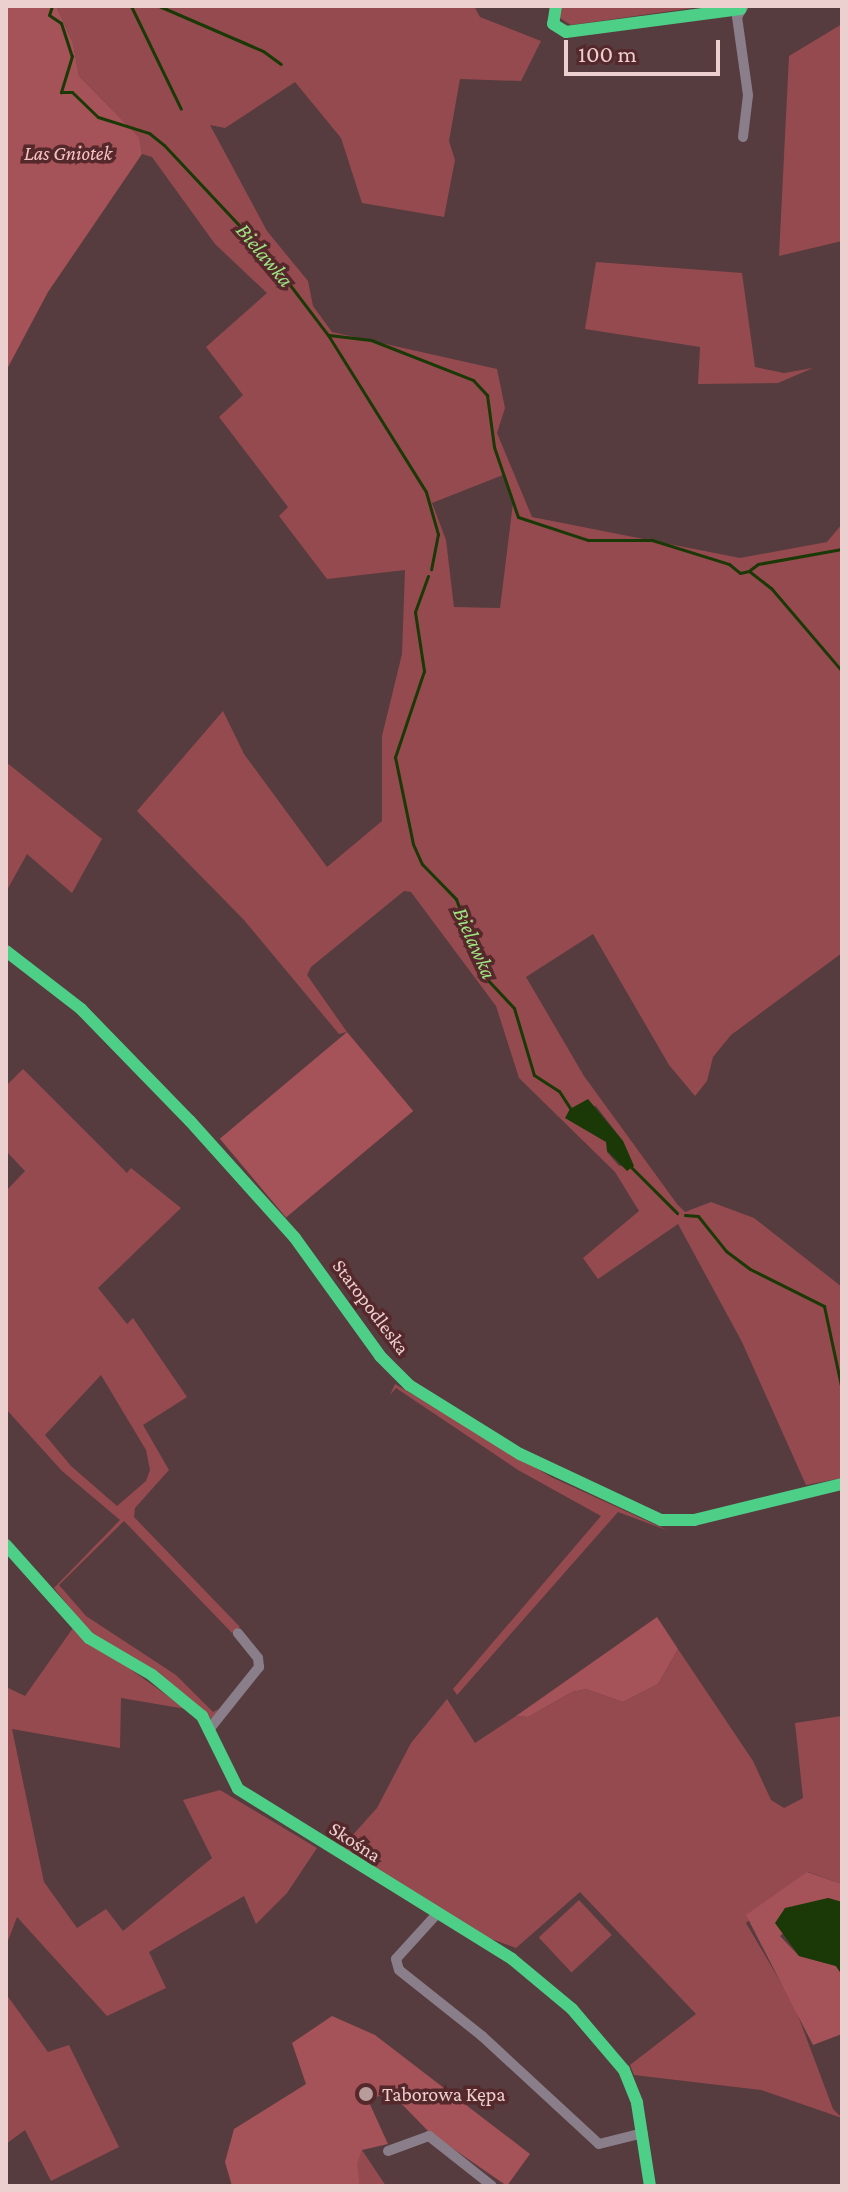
<!DOCTYPE html>
<html>
<head>
<meta charset="utf-8">
<style>
	body { margin:0 }
	#map { position:relative; width:848px; height:2192px; overflow:hidden; background:#563c3e; font-family:"Crimson Pro",serif }
	div>[style] { position:absolute }
	.green>* { inset:0; background:#954a4f; transform-origin:0 0 }
	.forest>* { inset:0; background:#a55258; transform-origin:0 0 }
	.water>* { inset:0; background:#1a3906 }
	.stream>* { height:3px; margin:-1.5px; padding:0 1.5px; transform-origin:1.5px; border-radius:1.5px; background:#1a3906 }
	.street>* { height:10px; margin:-5px; padding:0 5px; transform-origin:5px; border-radius:5px; background:#897e89 }
	.cycleway>* { height:12px; margin:-6px; padding:0 6px; transform-origin:6px; border-radius:6px; background:#4dcf88 }
	.dots>* { width:22px; height:22px; translate:-50% -50%; box-sizing:border-box; border:4px solid #55282b; border-radius:50% }
	span { translate:-50% -50%; white-space:nowrap; text-align:center; line-height:1.15; -webkit-text-stroke:7px #55282b; paint-order:stroke }
	.park-label { font-size:20px; color:#f7c3c4; font-style:italic }
	.street-label { font-size:20px; color:#eccfcf }
	.poi-label { font-size:20px; color:#eccfcf }
	.left { translate:0 -50%; text-align:left }
	.water-label { font-size:22px; color:#9ee480; font-style:italic }
	.frame { position:absolute; inset:0; border:8px solid #eccfcf; pointer-events:none }
	.scale { position:absolute; left:564px; top:40px; width:156px; height:36px; box-sizing:border-box; border:4px solid #eccfcf; border-top:0; padding-left:10px; font-size:24px; line-height:28px; white-space:nowrap; color:#eccfcf; -webkit-text-stroke:6px #55282b; paint-order:stroke }
</style>
</head>
<body>
<div id="map">
	<div class="green">
		<i style="clip-path:polygon(evenodd,56px 6px,474px 6px,480px 17px,541px 41px,521px 81px,460px 79px,449px 141px,455px 160px,444px 217px,362px 203px,341px 138px,295px 82px,225px 128px,210px 125px,267px 231px,308px 281px,313px 306px,332px 332px,497px 369px,505px 408px,497px 433px,532px 517px,740px 558px,827px 542px,842px 524px,842px 953px,731px 1035px,713px 1057px,707px 1081px,695px 1096px,669px 1065px,593px 934px,526px 977px,584px 1076px,677px 1204px,685px 1212px,711px 1202px,754px 1218px,842px 1287px,842px 1478px,806px 1485px,742px 1342px,678px 1224px,598px 1279px,583px 1258px,639px 1211px,615px 1172px,519px 1078px,496px 1006px,411px 892px,404px 891px,311px 967px,307px 975px,347px 1032px,339px 1034px,244px 920px,137px 811px,223px 711px,244px 754px,327px 867px,382px 821px,382px 736px,402px 654px,405px 570px,327px 579px,279px 516px,288px 507px,219px 417px,243px 395px,206px 347px,267px 293px,215px 244px,152px 157px,142px 154px,139px 137px,79px 76px,73px 43px,56px 6px,503px 475px,513px 503px,500px 608px,454px 607px,446px 540px,432px 503px,503px 475px,56px 6px,596px 1106px,623px 1141px,634px 1166px,619px 1166px,607px 1152px,607px 1142px,566px 1118px,570px 1109px,596px 1106px)"></i>
		<i style="clip-path:polygon(559px 6px,707px 6px,571px 25px,560px 18px)"></i>
		<i style="clip-path:polygon(842px 24px,842px 241px,779px 256px,789px 56px)"></i>
		<i style="clip-path:polygon(596px 262px,742px 273px,755px 367px,784px 373px,813px 368px,778px 383px,698px 384px,700px 347px,585px 329px)"></i>
		<i style="clip-path:polygon(6px 762px,102px 839px,72px 893px,27px 854px,6px 892px)"></i>
		<i style="clip-path:polygon(evenodd,23px 1069px,127px 1173px,131px 1168px,181px 1208px,98px 1288px,127px 1324px,133px 1318px,187px 1397px,143px 1425px,169px 1470px,135px 1508px,134px 1517px,240px 1627px,232px 1633px,124px 1521px,59px 1585px,86px 1616px,176px 1675px,213px 1712px,219px 1709px,211px 1719px,153px 1669px,91px 1634px,54px 1588px,120px 1520px,62px 1471px,6px 1409px,6px 1191px,25px 1171px,6px 1151px,6px 1086px,23px 1069px,101px 1375px,146px 1450px,150px 1470px,146px 1481px,117px 1506px,71px 1466px,45px 1435px,101px 1375px)"></i>
		<i style="clip-path:polygon(395px 1384px,551px 1477px,669px 1531px,618px 1512px,457px 1695px,453px 1689px,601px 1516px,518px 1470px,396px 1388px,390px 1395px)"></i>
		<i style="clip-path:polygon(73px 1628px,186px 1709px,121px 1698px,120px 1748px,12px 1729px,44px 1882px,77px 1928px,106px 1909px,123px 1931px,212px 1858px,183px 1800px,220px 1790px,317px 1848px,287px 1893px,256px 1924px,244px 1896px,149px 1952px,166px 1988px,107px 2016px,17px 1917px,6px 1946px,6px 1687px,25px 1696px)"></i>
		<i style="clip-path:polygon(678px 1649px,753px 1761px,771px 1800px,784px 1808px,803px 1798px,795px 1723px,842px 1716px,842px 1884px,808px 1872px,746px 1923px,794px 2005px,833px 2109px,842px 2118px,761px 2090px,634px 2075px,630px 2065px,696px 2014px,580px 1892px,516px 1948px,486px 1937px,341px 1848px,377px 1808px,411px 1743px,447px 1699px,475px 1743px,516px 1716px,528px 1717px,572px 1692px,586px 1689px,623px 1702px,658px 1684px)"></i>
		<i style="left:579px;top:1900px;width:48px;height:55px;rotate:47deg"></i>
		<i style="clip-path:polygon(6px 1994px,48px 2052px,69px 2045px,119px 2147px,51px 2181px,25px 2130px,6px 2144px)"></i>
		<i style="clip-path:polygon(362px 2150px,386px 2186px,360px 2186px,356px 2164px)"></i>
	</div>
	<div class="forest">
		<i style="clip-path:polygon(6px 6px,56px 6px,73px 43px,79px 76px,139px 137px,142px 154px,48px 292px,6px 371px)"></i>
		<i style="left:347px;top:1032px;width:103px;height:166px;rotate:50deg"></i>
		<i style="clip-path:polygon(657px 1617px,678px 1649px,658px 1684px,623px 1702px,586px 1689px,572px 1692px,528px 1717px,516px 1716px)"></i>
		<i style="clip-path:polygon(807px 1872px,842px 1884px,842px 1902px,828px 1898px,780px 1936px,799px 1956px,836px 1966px,842px 1975px,842px 2034px,813px 2045px,746px 1915px)"></i>
		<i style="clip-path:polygon(332px 2016px,375px 2035px,530px 2154px,507px 2186px,429px 2132px,390px 2092px,368px 2100px,388px 2144px,362px 2150px,357px 2164px,360px 2186px,232px 2186px,225px 2162px,234px 2129px,306px 2084px,292px 2043px)"></i>
	</div>
	<div class="water">
		<i style="clip-path:polygon(588px 1099px,623px 1141px,634px 1166px,627px 1171px,607px 1151px,606px 1142px,565px 1118px,570px 1109px)"></i>
		<i style="clip-path:polygon(828px 1898px,842px 1902px,842px 1975px,836px 1966px,799px 1956px,775px 1923px,785px 1908px)"></i>
	</div>
	<div class="stream">
		<i style="left:52px;top:6px;width:9px;rotate:108deg"></i>
		<i style="left:49px;top:15px;width:14px;rotate:34deg"></i>
		<i style="left:61px;top:23px;width:35px;rotate:72deg"></i>
		<i style="left:72px;top:56px;width:38px;rotate:107deg"></i>
		<i style="left:61px;top:92px;width:11px"></i>
		<i style="left:72px;top:92px;width:36px;rotate:44deg"></i>
		<i style="left:98px;top:117px;width:53px;rotate:17.4deg"></i>
		<i style="left:149px;top:133px;width:19px;rotate:39deg"></i>
		<i style="left:164px;top:145px;width:152px;rotate:46.9deg"></i>
		<i style="left:268px;top:256px;width:99px;rotate:52.8deg"></i>
		<i style="left:328px;top:335px;width:185px;rotate:58deg"></i>
		<i style="left:426px;top:492px;width:44px;rotate:74.1deg"></i>
		<i style="left:438px;top:534px;width:36px;rotate:101deg"></i>
		<i style="left:131px;top:6px;width:114px;rotate:64.1deg"></i>
		<i style="left:159px;top:6px;width:113px;rotate:23.4deg"></i>
		<i style="left:263px;top:51px;width:22px;rotate:36deg"></i>
		<i style="left:329px;top:335px;width:42px;rotate:6.8deg"></i>
		<i style="left:371px;top:340px;width:110px;rotate:21.4deg"></i>
		<i style="left:473px;top:380px;width:21px;rotate:47deg"></i>
		<i style="left:487px;top:395px;width:52px;rotate:82.3deg"></i>
		<i style="left:494px;top:447px;width:74px;rotate:71.1deg"></i>
		<i style="left:518px;top:517px;width:74px;rotate:18.2deg"></i>
		<i style="left:588px;top:540px;width:64px"></i>
		<i style="left:652px;top:540px;width:81px;rotate:17.3deg"></i>
		<i style="left:729px;top:564px;width:14px;rotate:39deg"></i>
		<i style="left:740px;top:573px;width:9px;rotate:-13deg"></i>
		<i style="left:749px;top:571px;width:28px;rotate:38deg"></i>
		<i style="left:771px;top:588px;width:109px;rotate:49.5deg"></i>
		<i style="left:750px;top:570px;width:10px;rotate:-37deg"></i>
		<i style="left:758px;top:564px;width:85px;rotate:-10.1deg"></i>
		<i style="left:428px;top:576px;width:38px;rotate:110deg"></i>
		<i style="left:415px;top:612px;width:60px;rotate:81.3deg"></i>
		<i style="left:424px;top:671px;width:91px;rotate:108.6deg"></i>
		<i style="left:395px;top:757px;width:89px;rotate:78.3deg"></i>
		<i style="left:413px;top:844px;width:22px;rotate:66deg"></i>
		<i style="left:422px;top:864px;width:49px;rotate:45.8deg"></i>
		<i style="left:456px;top:899px;width:83px;rotate:69.6deg"></i>
		<i style="left:485px;top:977px;width:42px;rotate:46.9deg"></i>
		<i style="left:514px;top:1008px;width:70px;rotate:73.4deg"></i>
		<i style="left:534px;top:1075px;width:30px;rotate:33deg"></i>
		<i style="left:559px;top:1091px;width:24px;rotate:57deg"></i>
		<i style="left:629px;top:1165px;width:68px;rotate:45deg"></i>
		<i style="left:685px;top:1215px;width:13px;rotate:4deg"></i>
		<i style="left:698px;top:1216px;width:45px;rotate:51.3deg"></i>
		<i style="left:726px;top:1251px;width:30px;rotate:37deg"></i>
		<i style="left:750px;top:1269px;width:83px;rotate:26.6deg"></i>
		<i style="left:824px;top:1306px;width:86px;rotate:77.9deg"></i>
	</div>
	<div class="street">
		<i style="left:556px;top:6px;width:18px;rotate:99deg"></i>
		<i style="left:553px;top:24px;width:15px;rotate:32deg"></i>
		<i style="left:566px;top:32px;width:176px;rotate:-7.5deg"></i>
		<i style="left:743px;top:137px;width:42px;rotate:-83.2deg"></i>
		<i style="left:748px;top:95px;width:79px;rotate:-98deg"></i>
		<i style="left:737px;top:17px;width:12px;rotate:-59deg"></i>
		<i style="left:6px;top:951px;width:95px;rotate:37.7deg"></i>
		<i style="left:81px;top:1009px;width:156px;rotate:45.8deg"></i>
		<i style="left:190px;top:1121px;width:157px;rotate:48.1deg"></i>
		<i style="left:295px;top:1238px;width:145px;rotate:54.2deg"></i>
		<i style="left:380px;top:1356px;width:41px;rotate:45deg"></i>
		<i style="left:409px;top:1385px;width:131px;rotate:31.9deg"></i>
		<i style="left:520px;top:1454px;width:156px;rotate:25.1deg"></i>
		<i style="left:661px;top:1520px;width:33px"></i>
		<i style="left:694px;top:1520px;width:152px;rotate:-13.7deg"></i>
		<i style="left:6px;top:1545px;width:125px;rotate:48.3deg"></i>
		<i style="left:89px;top:1638px;width:73px;rotate:30.4deg"></i>
		<i style="left:152px;top:1675px;width:65px;rotate:39.4deg"></i>
		<i style="left:202px;top:1716px;width:81px;rotate:63.7deg"></i>
		<i style="left:238px;top:1789px;width:322px;rotate:31.8deg"></i>
		<i style="left:512px;top:1959px;width:78px;rotate:39.8deg"></i>
		<i style="left:572px;top:2009px;width:80px;rotate:49.6deg"></i>
		<i style="left:624px;top:2070px;width:35px;rotate:68deg"></i>
		<i style="left:637px;top:2103px;width:84px;rotate:81.1deg"></i>
		<i style="left:211px;top:1727px;width:77px;rotate:-51.3deg"></i>
		<i style="left:259px;top:1667px;width:9px;rotate:-96deg"></i>
		<i style="left:258px;top:1658px;width:32px;rotate:-129deg"></i>
		<i style="left:435px;top:1916px;width:58px;rotate:132.2deg"></i>
		<i style="left:396px;top:1959px;width:11px;rotate:75deg"></i>
		<i style="left:399px;top:1970px;width:106px;rotate:38.5deg"></i>
		<i style="left:482px;top:2036px;width:159px;rotate:42.7deg"></i>
		<i style="left:599px;top:2144px;width:45px;rotate:-14deg"></i>
		<i style="left:388px;top:2151px;width:44px;rotate:-20.1deg"></i>
		<i style="left:429px;top:2136px;width:80px;rotate:38.4deg"></i>
	</div>
	<div class="cycleway">
		<i style="left:556px;top:6px;width:18px;rotate:99deg"></i>
		<i style="left:553px;top:24px;width:15px;rotate:32deg"></i>
		<i style="left:566px;top:32px;width:176px;rotate:-7.5deg"></i>
		<i style="left:6px;top:951px;width:95px;rotate:37.7deg"></i>
		<i style="left:81px;top:1009px;width:156px;rotate:45.8deg"></i>
		<i style="left:190px;top:1121px;width:157px;rotate:48.1deg"></i>
		<i style="left:295px;top:1238px;width:145px;rotate:54.2deg"></i>
		<i style="left:380px;top:1356px;width:41px;rotate:45deg"></i>
		<i style="left:409px;top:1385px;width:131px;rotate:31.9deg"></i>
		<i style="left:520px;top:1454px;width:156px;rotate:25.1deg"></i>
		<i style="left:661px;top:1520px;width:33px"></i>
		<i style="left:694px;top:1520px;width:152px;rotate:-13.7deg"></i>
		<i style="left:6px;top:1545px;width:125px;rotate:48.3deg"></i>
		<i style="left:89px;top:1638px;width:73px;rotate:30.4deg"></i>
		<i style="left:152px;top:1675px;width:65px;rotate:39.4deg"></i>
		<i style="left:202px;top:1716px;width:81px;rotate:63.7deg"></i>
		<i style="left:238px;top:1789px;width:322px;rotate:31.8deg"></i>
		<i style="left:512px;top:1959px;width:78px;rotate:39.8deg"></i>
		<i style="left:572px;top:2009px;width:80px;rotate:49.6deg"></i>
		<i style="left:624px;top:2070px;width:35px;rotate:68deg"></i>
		<i style="left:637px;top:2103px;width:84px;rotate:81.1deg"></i>
	</div>
	<div class="dots">
		<i style="left:366px;top:2094px;background:#b89c9c"></i>
	</div>
	<div class="park-label">
		<span style="left:68px;top:153px">Las Gniotek</span>
	</div>
	<div class="street-label">
		<span style="left:371px;top:1307px;rotate:53deg">Staropodleska</span>
		<span style="left:355px;top:1842px;rotate:33deg">Skośna</span>
	</div>
	<div class="poi-label">
		<span class="left" style="left:382px;top:2094px">Taborowa Kępa</span>
	</div>
	<div class="water-label">
		<span style="left:265px;top:255px;rotate:50deg">Bielawka</span>
		<span style="left:475px;top:943px;rotate:66deg">Bielawka</span>
	</div>
	<div class="frame"></div>
	<div class="scale">100 m</div>
</div>
</body>
</html>
